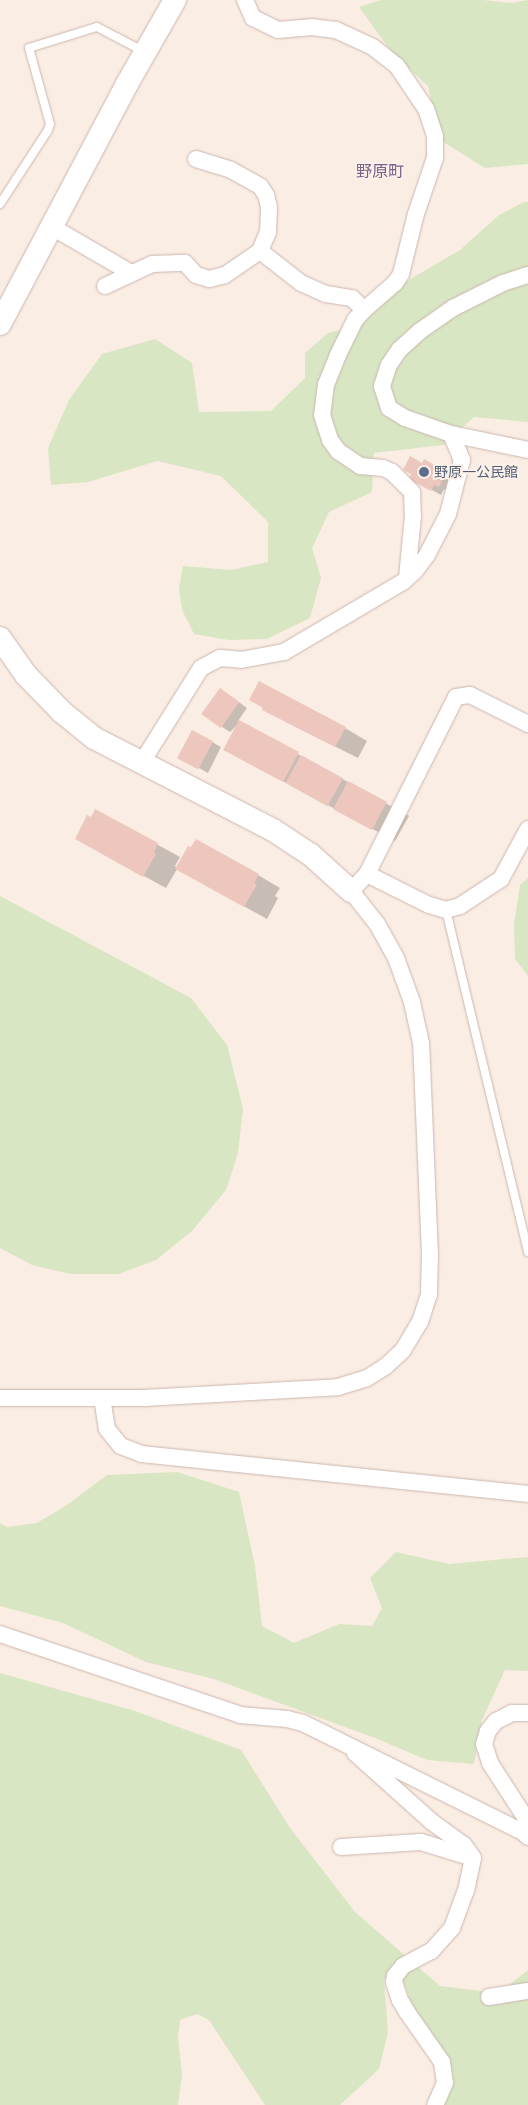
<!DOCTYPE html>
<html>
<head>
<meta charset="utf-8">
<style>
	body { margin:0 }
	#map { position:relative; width:528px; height:2105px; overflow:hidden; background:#faede3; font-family:"PT Sans Narrow","Noto Sans JP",sans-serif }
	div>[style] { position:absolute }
	.green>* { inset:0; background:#d8e6c3 }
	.shadow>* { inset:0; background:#0003 }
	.building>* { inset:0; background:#edc7bd; transform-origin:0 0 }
	.roads { filter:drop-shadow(0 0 1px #ccb5ae) drop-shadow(0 0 1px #ccb5ae) }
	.lane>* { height:8px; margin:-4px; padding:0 4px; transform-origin:4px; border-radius:4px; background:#fff }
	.street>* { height:16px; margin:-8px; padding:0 8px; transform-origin:8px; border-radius:8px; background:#fff }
	.secondary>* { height:22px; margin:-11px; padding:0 11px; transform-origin:11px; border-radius:11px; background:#fff }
	.dots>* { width:14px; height:14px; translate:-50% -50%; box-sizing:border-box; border:2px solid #fdf1e9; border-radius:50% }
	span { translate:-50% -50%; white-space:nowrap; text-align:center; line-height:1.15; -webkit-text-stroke:4px #fdf1e9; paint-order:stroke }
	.service-label { font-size:14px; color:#4e5e75 }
	.left { translate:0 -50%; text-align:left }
	.quarter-label { font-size:16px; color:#76648c }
</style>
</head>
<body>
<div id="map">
	<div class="green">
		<i style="clip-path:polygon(381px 0,483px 0,510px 3px,528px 0,528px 164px,485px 168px,440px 140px,428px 86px,393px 54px,359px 7px)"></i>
		<i style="clip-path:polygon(524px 202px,528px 202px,528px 422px,474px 417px,443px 445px,374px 453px,372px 492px,329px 512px,312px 548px,321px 578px,310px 618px,267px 639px,229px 640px,194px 634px,182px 610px,179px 589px,183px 566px,231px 570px,268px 562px,268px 522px,221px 476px,157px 461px,88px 482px,51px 485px,48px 448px,69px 400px,102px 354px,155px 339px,192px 363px,199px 412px,271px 411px,305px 378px,305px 353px,328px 333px,361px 325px,407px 281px,460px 250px,499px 215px)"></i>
		<i style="clip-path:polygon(528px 878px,528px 976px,515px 959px,514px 924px,520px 885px)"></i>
		<i style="clip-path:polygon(0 896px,191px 998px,227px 1045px,243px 1109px,238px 1153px,226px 1190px,192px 1231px,156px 1260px,118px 1274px,70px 1274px,32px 1265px,0 1248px)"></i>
		<i style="clip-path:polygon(177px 1472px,239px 1492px,255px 1566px,262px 1626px,294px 1643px,339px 1624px,372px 1626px,382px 1608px,370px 1578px,396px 1552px,449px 1564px,528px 1557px,528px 1671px,505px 1670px,482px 1720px,474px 1764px,427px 1760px,375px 1738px,214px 1679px,146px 1662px,63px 1623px,0 1606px,0 1523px,7px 1527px,37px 1523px,67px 1505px,107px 1475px)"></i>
		<i style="clip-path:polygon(0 1673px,135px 1711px,241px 1750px,290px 1828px,355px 1912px,440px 1986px,499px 1993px,528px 1970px,528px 2105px,442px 2105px,439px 2075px,404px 1983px,399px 1977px,391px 1974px,384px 1980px,388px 2032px,379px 2069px,340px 2105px,265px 2105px,209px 2020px,197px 2014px,180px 2020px,178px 2037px,182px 2075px,178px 2105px,0 2105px)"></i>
	</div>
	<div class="shadow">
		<i style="clip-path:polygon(424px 461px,451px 476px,446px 485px,450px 487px,448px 491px,444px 489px,441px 495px,411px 478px)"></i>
		<i style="clip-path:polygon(229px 695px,247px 708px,238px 721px,409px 816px,395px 841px,247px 762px,238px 724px,230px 732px,222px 727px)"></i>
		<i style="clip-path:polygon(286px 722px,345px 728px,367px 741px,358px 758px)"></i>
		<i style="clip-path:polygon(212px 742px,221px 747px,208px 773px,188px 762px)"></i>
		<i style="clip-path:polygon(96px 811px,180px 857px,175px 866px,177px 868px,258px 875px,280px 888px,275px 896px,278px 898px,267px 919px,177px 869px,166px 888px,98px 851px,91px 819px)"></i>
	</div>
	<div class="building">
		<i style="clip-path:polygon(410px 456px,422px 463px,424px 459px,443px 470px,438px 479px,442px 481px,439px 487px,434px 485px,431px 491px,409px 479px,411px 474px,403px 470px)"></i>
		<i style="clip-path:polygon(259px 681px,346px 727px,335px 747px,262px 710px,263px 708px,249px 700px)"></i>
		<i style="left:220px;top:688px;width:24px;height:32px;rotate:36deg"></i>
		<i style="left:239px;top:720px;width:68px;height:34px;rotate:28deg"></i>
		<i style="left:192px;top:730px;width:24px;height:32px;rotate:28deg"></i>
		<i style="left:301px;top:755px;width:48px;height:32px;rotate:29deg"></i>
		<i style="left:348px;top:781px;width:44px;height:32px;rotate:28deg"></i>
		<i style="clip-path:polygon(95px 809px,158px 843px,154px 852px,156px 854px,143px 877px,75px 839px,87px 815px,91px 817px)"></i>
		<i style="clip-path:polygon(196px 839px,259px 874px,254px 883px,257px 884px,244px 907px,175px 869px,188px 846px,191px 847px)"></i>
	</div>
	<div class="roads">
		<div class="lane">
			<i style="left:0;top:204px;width:88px;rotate:-57deg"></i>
			<i style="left:48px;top:130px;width:6px;rotate:-72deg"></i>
			<i style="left:50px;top:124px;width:79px;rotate:-105.4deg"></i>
			<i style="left:29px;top:48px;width:71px;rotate:-17.2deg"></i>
			<i style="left:97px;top:27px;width:52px;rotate:27.6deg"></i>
			<i style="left:446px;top:910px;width:352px;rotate:76.5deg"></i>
		</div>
		<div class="street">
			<i style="left:196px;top:159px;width:37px;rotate:17deg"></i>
			<i style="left:231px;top:170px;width:33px;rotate:29deg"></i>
			<i style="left:260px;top:186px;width:11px;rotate:56deg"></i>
			<i style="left:266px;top:195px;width:12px;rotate:76deg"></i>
			<i style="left:269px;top:207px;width:25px;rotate:92deg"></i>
			<i style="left:268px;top:232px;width:21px;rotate:113deg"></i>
			<i style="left:260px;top:251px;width:52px;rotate:38deg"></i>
			<i style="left:301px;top:283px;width:27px;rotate:24deg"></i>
			<i style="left:326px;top:294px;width:26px;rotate:9deg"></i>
			<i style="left:352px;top:298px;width:17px;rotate:45deg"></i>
			<i style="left:364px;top:310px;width:41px;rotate:-41.1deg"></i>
			<i style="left:395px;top:283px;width:11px;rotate:-56deg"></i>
			<i style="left:401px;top:274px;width:62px;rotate:-76deg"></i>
			<i style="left:416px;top:214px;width:59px;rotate:-71.3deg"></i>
			<i style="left:435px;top:158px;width:22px;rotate:-90deg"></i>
			<i style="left:435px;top:136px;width:28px;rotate:-108deg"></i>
			<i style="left:426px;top:109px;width:52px;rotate:-124deg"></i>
			<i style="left:397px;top:66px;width:31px;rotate:-142deg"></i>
			<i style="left:373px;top:47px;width:41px;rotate:-155.3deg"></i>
			<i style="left:336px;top:30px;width:23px;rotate:-173deg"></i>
			<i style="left:313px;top:27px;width:35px;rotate:175deg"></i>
			<i style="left:278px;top:30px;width:28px;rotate:-154deg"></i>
			<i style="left:253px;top:18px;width:20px;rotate:-114deg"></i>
			<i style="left:52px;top:227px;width:91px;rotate:30.2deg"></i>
			<i style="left:105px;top:286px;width:52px;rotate:-25.1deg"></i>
			<i style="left:152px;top:264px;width:33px;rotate:-2deg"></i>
			<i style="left:185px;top:263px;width:16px;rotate:47deg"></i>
			<i style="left:196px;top:275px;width:14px;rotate:17deg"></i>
			<i style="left:209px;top:279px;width:16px;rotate:-14deg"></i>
			<i style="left:225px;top:275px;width:42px;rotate:-34.4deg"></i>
			<i style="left:364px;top:310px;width:13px;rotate:132deg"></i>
			<i style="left:355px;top:320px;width:39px;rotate:116deg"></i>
			<i style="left:338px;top:355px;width:31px;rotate:112deg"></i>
			<i style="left:326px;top:384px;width:31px;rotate:97deg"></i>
			<i style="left:322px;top:415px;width:26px;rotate:72deg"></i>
			<i style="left:330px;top:440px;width:14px;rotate:54deg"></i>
			<i style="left:338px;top:451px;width:27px;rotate:34deg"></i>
			<i style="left:360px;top:466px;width:23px;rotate:5deg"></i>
			<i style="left:383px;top:468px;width:10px;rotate:24deg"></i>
			<i style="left:392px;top:472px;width:28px;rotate:45deg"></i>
			<i style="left:412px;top:492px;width:24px;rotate:88deg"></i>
			<i style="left:413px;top:516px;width:61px;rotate:95.6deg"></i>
			<i style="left:451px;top:434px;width:79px;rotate:11.7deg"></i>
			<i style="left:528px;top:724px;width:65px;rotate:-153.4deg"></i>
			<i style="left:470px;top:695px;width:14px;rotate:172deg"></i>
			<i style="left:456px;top:697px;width:198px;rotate:116.7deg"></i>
			<i style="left:367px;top:874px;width:69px;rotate:26.6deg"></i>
			<i style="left:429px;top:905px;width:18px;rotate:16deg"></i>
			<i style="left:446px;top:910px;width:15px;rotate:-16deg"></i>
			<i style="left:460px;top:906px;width:49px;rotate:-33.4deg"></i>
			<i style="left:501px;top:879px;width:57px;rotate:-61.6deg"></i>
			<i style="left:142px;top:762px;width:111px;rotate:-57.9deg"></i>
			<i style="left:201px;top:668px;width:21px;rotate:-28deg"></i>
			<i style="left:220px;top:658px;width:21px;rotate:5deg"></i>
			<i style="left:241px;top:660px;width:44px;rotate:-10.5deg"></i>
			<i style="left:284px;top:652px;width:138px;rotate:-30.5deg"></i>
			<i style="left:403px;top:582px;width:16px;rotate:-43deg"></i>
			<i style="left:415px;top:571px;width:20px;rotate:-53deg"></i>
			<i style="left:427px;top:555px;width:46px;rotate:-62.9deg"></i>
			<i style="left:448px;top:514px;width:56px;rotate:-75.5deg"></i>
			<i style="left:462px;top:460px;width:28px;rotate:-113deg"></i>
			<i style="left:451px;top:434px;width:49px;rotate:-160.8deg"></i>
			<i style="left:405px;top:418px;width:19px;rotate:-148deg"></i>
			<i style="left:389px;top:408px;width:23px;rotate:-108deg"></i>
			<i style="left:382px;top:386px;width:22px;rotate:-72deg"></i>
			<i style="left:389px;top:365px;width:18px;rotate:-56deg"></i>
			<i style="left:399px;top:350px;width:28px;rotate:-42deg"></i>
			<i style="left:420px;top:331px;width:40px;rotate:-34.9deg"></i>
			<i style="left:453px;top:308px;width:56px;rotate:-26.6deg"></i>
			<i style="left:503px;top:283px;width:26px;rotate:-18deg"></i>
			<i style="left:0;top:1398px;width:144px"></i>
			<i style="left:144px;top:1398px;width:194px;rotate:-3.2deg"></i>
			<i style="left:338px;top:1387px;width:30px;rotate:-17deg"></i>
			<i style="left:367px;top:1378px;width:22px;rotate:-32deg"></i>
			<i style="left:386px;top:1366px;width:23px;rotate:-43deg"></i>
			<i style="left:403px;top:1350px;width:33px;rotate:-59deg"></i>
			<i style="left:420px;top:1322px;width:28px;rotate:-72deg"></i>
			<i style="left:429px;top:1295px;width:40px;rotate:-88.6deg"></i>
			<i style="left:430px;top:1255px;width:212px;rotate:-92.4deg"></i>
			<i style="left:421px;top:1043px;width:42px;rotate:-102.4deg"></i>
			<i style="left:412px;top:1002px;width:47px;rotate:-110deg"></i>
			<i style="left:396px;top:958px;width:39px;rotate:-119deg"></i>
			<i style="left:377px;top:924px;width:42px;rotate:-128.2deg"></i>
			<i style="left:351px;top:891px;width:23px;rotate:-47deg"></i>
			<i style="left:102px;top:1398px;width:31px;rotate:81deg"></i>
			<i style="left:107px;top:1429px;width:22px;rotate:51deg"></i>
			<i style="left:121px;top:1446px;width:22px;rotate:21deg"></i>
			<i style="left:142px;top:1454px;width:388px;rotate:5.9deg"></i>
			<i style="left:0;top:1634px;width:253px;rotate:18.6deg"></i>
			<i style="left:240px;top:1715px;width:47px;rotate:4.9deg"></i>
			<i style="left:287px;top:1719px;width:16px;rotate:14deg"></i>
			<i style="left:303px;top:1723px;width:246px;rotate:26.4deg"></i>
			<i style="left:523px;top:1832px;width:7px;rotate:45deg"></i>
			<i style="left:528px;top:1713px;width:16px;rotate:180deg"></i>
			<i style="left:512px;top:1713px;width:18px;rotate:153deg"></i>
			<i style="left:496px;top:1721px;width:13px;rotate:129deg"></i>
			<i style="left:488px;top:1731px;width:14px;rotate:107deg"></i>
			<i style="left:484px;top:1744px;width:20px;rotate:72deg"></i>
			<i style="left:490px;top:1763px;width:64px;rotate:57.1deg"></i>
			<i style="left:525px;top:1817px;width:9px;rotate:69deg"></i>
			<i style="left:355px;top:1753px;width:103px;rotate:41.9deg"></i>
			<i style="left:432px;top:1822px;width:39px;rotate:36deg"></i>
			<i style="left:464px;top:1845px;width:16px;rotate:55deg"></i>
			<i style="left:473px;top:1858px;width:33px;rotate:102deg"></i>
			<i style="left:466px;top:1890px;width:40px;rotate:110.2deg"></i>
			<i style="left:452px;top:1928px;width:31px;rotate:132deg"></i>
			<i style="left:431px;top:1951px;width:32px;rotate:152deg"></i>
			<i style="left:403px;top:1966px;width:13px;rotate:129deg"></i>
			<i style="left:395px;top:1976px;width:6px;rotate:99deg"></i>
			<i style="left:394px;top:1982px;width:19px;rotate:72deg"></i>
			<i style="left:400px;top:2000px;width:14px;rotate:60deg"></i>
			<i style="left:407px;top:2012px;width:61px;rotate:55deg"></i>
			<i style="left:442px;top:2062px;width:21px;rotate:82deg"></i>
			<i style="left:445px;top:2083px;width:24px;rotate:114deg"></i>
			<i style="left:341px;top:1847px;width:80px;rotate:-3.6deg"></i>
			<i style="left:421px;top:1842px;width:54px;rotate:17.1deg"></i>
			<i style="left:489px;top:1997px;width:39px;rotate:-9deg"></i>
		</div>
		<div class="secondary">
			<i style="left:0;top:324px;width:272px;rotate:-62.1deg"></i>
			<i style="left:127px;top:84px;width:97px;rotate:-60.3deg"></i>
			<i style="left:0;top:638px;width:45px;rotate:54.9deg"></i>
			<i style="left:26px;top:675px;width:52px;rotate:45.8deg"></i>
			<i style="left:62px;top:712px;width:41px;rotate:39.1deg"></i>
			<i style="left:94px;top:738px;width:201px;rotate:27.2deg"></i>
			<i style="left:273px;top:830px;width:45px;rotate:33.3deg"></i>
			<i style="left:311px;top:855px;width:54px;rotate:42deg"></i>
		</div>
	</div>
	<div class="dots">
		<i style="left:424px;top:472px;background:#5c6f8a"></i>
	</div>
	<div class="service-label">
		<span class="left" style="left:434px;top:472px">野原一公民館</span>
	</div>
	<div class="quarter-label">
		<span style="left:380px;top:171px">野原町</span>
	</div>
</div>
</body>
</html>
